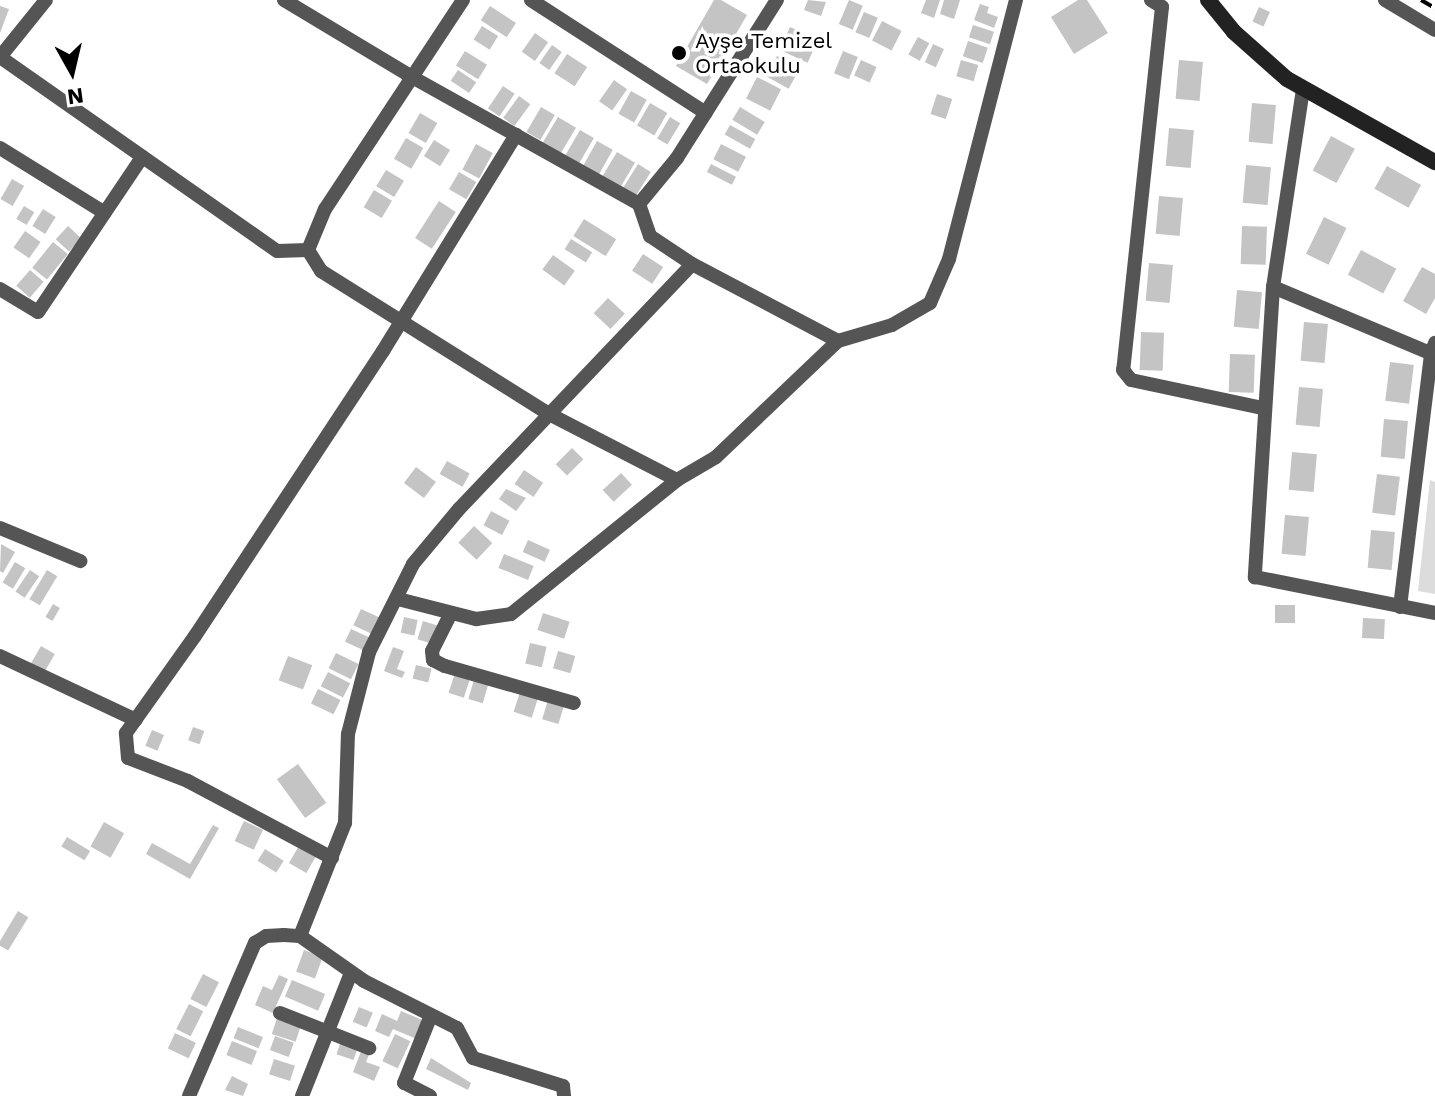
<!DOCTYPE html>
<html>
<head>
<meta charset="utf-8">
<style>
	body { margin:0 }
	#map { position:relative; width:1435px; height:1096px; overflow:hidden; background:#fff; font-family:"Work Sans",sans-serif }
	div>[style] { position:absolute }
	.green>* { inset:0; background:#dcdcdc }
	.building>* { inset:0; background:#c4c4c4; transform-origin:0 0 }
	.street>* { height:14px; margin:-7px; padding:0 7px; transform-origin:7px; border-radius:7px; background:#555 }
	.secondary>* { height:16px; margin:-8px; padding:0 8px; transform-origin:8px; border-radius:8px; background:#222 }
	.rail>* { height:4px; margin-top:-2px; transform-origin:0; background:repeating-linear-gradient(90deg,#000 0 12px,transparent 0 16px) }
	.dots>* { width:22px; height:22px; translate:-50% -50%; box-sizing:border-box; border:4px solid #fff; border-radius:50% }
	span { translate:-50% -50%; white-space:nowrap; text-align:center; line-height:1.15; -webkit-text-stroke:7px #fff; paint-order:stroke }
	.poi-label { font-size:22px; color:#000 }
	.left { translate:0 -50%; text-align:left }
	.north { position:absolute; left:32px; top:32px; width:80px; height:80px; -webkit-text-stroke:6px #fff; paint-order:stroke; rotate:172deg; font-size:22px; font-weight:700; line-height:32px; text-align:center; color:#000 }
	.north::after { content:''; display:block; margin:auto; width:28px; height:36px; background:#000; clip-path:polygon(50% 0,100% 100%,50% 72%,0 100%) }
</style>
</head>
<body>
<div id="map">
	<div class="green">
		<i style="clip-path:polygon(1430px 480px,1435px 482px,1435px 594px,1418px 591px)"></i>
	</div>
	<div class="building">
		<i style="clip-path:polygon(714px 0,721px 0,747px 15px,707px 84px,676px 66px)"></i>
		<i style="clip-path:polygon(808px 0,826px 2px,821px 16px,804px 10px)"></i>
		<i style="left:849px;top:0;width:15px;height:26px;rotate:23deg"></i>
		<i style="clip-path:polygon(926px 0,940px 0,934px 18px,921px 13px)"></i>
		<i style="clip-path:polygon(944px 0,960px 0,954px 19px,940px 14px)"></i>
		<i style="clip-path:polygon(1078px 0,1087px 0,1108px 33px,1074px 54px,1051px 17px)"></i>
		<i style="clip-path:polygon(980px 4px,989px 7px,987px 13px,998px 17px,994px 28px,974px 20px)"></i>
		<i style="clip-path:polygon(0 6px,9px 9px,0 33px)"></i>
		<i style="left:490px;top:6px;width:31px;height:17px;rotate:33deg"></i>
		<i style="left:1259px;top:7px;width:12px;height:16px;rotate:24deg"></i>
		<i style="left:864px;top:12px;width:15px;height:22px;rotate:23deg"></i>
		<i style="left:882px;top:21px;width:22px;height:22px;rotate:27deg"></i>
		<i style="left:973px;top:25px;width:22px;height:13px;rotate:18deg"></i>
		<i style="left:482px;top:26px;width:19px;height:16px;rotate:32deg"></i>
		<i style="left:790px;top:27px;width:31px;height:25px;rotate:25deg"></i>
		<i style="left:535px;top:33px;width:16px;height:23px;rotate:35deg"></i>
		<i style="left:918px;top:37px;width:13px;height:20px;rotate:29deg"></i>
		<i style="left:968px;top:41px;width:21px;height:16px;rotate:19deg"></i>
		<i style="left:933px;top:44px;width:12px;height:20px;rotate:24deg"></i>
		<i style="left:552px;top:45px;width:12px;height:22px;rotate:35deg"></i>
		<i style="left:465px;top:51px;width:26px;height:17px;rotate:32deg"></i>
		<i style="left:843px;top:51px;width:16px;height:24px;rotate:22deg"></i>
		<i style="left:567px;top:54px;width:24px;height:23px;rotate:33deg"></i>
		<i style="left:777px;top:56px;width:26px;height:23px;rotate:29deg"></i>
		<i style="left:861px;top:60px;width:17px;height:17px;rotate:24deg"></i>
		<i style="left:961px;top:60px;width:18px;height:17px;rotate:16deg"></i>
		<i style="left:1179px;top:60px;width:24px;height:39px;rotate:5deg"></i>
		<i style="left:458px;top:70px;width:22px;height:13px;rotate:34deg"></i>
		<i style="left:757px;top:77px;width:27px;height:24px;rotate:27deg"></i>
		<i style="left:614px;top:80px;width:16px;height:26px;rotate:35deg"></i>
		<i style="left:503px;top:86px;width:14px;height:27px;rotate:34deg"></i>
		<i style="left:631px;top:91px;width:18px;height:26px;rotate:29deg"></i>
		<i style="left:937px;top:94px;width:16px;height:21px;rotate:18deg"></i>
		<i style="left:519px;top:96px;width:14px;height:27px;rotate:36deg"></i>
		<i style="left:650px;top:103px;width:20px;height:26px;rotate:30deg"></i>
		<i style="left:1252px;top:103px;width:24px;height:39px;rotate:5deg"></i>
		<i style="left:541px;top:107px;width:16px;height:29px;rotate:30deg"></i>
		<i style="left:740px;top:107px;width:29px;height:15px;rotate:31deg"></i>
		<i style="left:420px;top:113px;width:20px;height:23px;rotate:30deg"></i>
		<i style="left:558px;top:117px;width:21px;height:30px;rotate:31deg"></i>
		<i style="left:670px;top:117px;width:12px;height:25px;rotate:31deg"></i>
		<i style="left:730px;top:125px;width:29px;height:11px;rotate:29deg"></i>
		<i style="left:1169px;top:128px;width:25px;height:38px;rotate:5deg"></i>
		<i style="left:580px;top:130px;width:16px;height:29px;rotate:30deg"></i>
		<i style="left:1331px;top:136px;width:27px;height:39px;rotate:28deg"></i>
		<i style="left:406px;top:138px;width:20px;height:24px;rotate:30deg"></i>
		<i style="left:434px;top:140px;width:19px;height:19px;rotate:32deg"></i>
		<i style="left:597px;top:141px;width:18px;height:29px;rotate:29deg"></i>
		<i style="left:476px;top:144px;width:19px;height:29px;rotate:28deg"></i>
		<i style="left:721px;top:144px;width:28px;height:17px;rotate:27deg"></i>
		<i style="left:617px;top:152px;width:21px;height:29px;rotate:31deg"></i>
		<i style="left:638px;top:164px;width:15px;height:30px;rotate:32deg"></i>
		<i style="left:711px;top:164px;width:28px;height:9px;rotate:27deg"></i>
		<i style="left:1246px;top:165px;width:25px;height:38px;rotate:5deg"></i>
		<i style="left:1387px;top:166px;width:39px;height:26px;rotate:29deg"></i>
		<i style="left:386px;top:170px;width:21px;height:19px;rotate:31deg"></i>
		<i style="left:459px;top:172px;width:20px;height:20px;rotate:30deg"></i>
		<i style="left:12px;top:179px;width:14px;height:23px;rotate:30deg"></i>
		<i style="left:374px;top:190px;width:21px;height:20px;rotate:31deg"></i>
		<i style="left:1159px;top:196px;width:24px;height:38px;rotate:5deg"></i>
		<i style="left:439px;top:201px;width:20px;height:44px;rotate:33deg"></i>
		<i style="left:24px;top:206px;width:12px;height:15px;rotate:31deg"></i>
		<i style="left:43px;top:209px;width:15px;height:20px;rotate:32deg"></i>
		<i style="left:1324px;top:217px;width:25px;height:41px;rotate:26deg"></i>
		<i style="left:584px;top:219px;width:38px;height:20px;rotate:32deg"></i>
		<i style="left:68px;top:226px;width:18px;height:18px;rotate:43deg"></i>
		<i style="left:1242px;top:226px;width:25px;height:38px;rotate:2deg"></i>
		<i style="left:25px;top:231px;width:19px;height:20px;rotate:35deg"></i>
		<i style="left:571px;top:239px;width:25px;height:12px;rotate:32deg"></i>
		<i style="left:53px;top:242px;width:19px;height:33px;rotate:39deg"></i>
		<i style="left:1361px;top:250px;width:40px;height:28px;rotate:28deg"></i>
		<i style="left:643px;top:254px;width:24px;height:20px;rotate:33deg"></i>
		<i style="left:553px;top:255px;width:27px;height:18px;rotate:36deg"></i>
		<i style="left:1149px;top:263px;width:24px;height:38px;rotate:5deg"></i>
		<i style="clip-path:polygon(1422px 267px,1435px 274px,1435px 298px,1426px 314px,1403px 301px)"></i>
		<i style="left:30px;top:270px;width:18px;height:21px;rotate:41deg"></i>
		<i style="left:1237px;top:290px;width:25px;height:37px;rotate:5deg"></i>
		<i style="left:608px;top:298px;width:23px;height:21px;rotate:43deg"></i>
		<i style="left:1304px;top:322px;width:24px;height:39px;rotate:5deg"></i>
		<i style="left:1141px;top:332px;width:23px;height:38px;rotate:2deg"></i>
		<i style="left:1230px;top:354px;width:25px;height:38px;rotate:2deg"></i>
		<i style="left:1390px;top:362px;width:24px;height:39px;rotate:7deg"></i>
		<i style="left:1299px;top:387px;width:24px;height:38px;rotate:5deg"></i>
		<i style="left:1384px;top:419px;width:24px;height:38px;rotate:5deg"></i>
		<i style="left:572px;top:448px;width:16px;height:23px;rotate:45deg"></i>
		<i style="left:1292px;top:452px;width:25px;height:38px;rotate:5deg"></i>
		<i style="left:447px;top:461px;width:26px;height:15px;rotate:29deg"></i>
		<i style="left:416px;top:467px;width:25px;height:20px;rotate:37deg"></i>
		<i style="left:524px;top:470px;width:23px;height:17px;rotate:34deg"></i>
		<i style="left:621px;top:473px;width:16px;height:25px;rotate:47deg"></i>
		<i style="left:1377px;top:474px;width:23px;height:39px;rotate:7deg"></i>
		<i style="clip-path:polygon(506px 489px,526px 498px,516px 511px,499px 499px)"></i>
		<i style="left:491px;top:511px;width:21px;height:16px;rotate:28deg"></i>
		<i style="left:1285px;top:515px;width:24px;height:39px;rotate:5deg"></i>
		<i style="left:474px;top:526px;width:25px;height:23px;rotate:43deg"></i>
		<i style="left:1371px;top:530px;width:24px;height:38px;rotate:5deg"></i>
		<i style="left:528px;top:540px;width:24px;height:13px;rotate:24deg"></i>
		<i style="clip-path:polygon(1px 544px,15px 552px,3px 573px,0 571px)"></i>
		<i style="left:504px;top:554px;width:32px;height:15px;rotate:22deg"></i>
		<i style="left:15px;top:562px;width:12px;height:24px;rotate:31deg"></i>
		<i style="left:30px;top:570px;width:11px;height:26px;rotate:34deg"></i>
		<i style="left:47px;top:570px;width:12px;height:34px;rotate:31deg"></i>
		<i style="left:53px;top:604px;width:8px;height:15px;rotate:30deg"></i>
		<i style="left:1275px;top:605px;width:20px;height:18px"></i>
		<i style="left:361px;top:609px;width:21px;height:18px;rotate:25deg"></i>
		<i style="left:543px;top:613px;width:28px;height:18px;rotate:18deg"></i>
		<i style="left:404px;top:617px;width:14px;height:16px;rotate:12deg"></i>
		<i style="left:1363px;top:618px;width:22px;height:20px;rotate:3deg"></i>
		<i style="left:423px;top:621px;width:17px;height:19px;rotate:17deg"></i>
		<i style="left:351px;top:629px;width:21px;height:14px;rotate:25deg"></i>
		<i style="left:530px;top:643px;width:17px;height:21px;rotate:13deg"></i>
		<i style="left:41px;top:646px;width:16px;height:23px;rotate:30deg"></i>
		<i style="clip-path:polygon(393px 647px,404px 651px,397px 669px,405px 672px,402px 678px,384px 671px)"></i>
		<i style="left:558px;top:651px;width:18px;height:18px;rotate:16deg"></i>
		<i style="left:336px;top:653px;width:25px;height:17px;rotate:26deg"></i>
		<i style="left:288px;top:656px;width:26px;height:26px;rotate:21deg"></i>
		<i style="left:416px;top:665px;width:16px;height:14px;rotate:14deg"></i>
		<i style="left:456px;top:670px;width:16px;height:24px;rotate:18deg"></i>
		<i style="left:328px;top:672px;width:25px;height:16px;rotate:27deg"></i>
		<i style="left:475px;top:676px;width:15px;height:24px;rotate:16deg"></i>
		<i style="left:318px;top:689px;width:25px;height:16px;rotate:26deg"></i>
		<i style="left:521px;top:689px;width:19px;height:24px;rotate:18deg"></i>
		<i style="left:548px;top:700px;width:17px;height:20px;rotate:17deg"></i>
		<i style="left:193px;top:727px;width:12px;height:14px;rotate:20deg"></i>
		<i style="left:152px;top:730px;width:13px;height:17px;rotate:23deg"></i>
		<i style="left:298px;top:764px;width:48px;height:26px;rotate:54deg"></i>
		<i style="left:244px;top:821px;width:21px;height:22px;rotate:25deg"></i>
		<i style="left:104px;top:822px;width:23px;height:28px;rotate:29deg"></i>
		<i style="clip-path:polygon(213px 825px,219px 828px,190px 879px,146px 854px,152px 843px,190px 864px)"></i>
		<i style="left:67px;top:837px;width:27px;height:11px;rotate:31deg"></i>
		<i style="left:300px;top:844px;width:20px;height:22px;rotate:30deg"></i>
		<i style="left:265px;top:849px;width:22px;height:14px;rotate:32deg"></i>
		<i style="left:18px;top:911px;width:12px;height:39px;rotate:31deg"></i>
		<i style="left:304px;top:950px;width:20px;height:23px;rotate:20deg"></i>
		<i style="left:203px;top:974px;width:18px;height:28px;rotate:27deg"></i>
		<i style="clip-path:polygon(279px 975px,288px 979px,273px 1013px,255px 1005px,263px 986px,272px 990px)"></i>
		<i style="left:292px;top:980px;width:36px;height:18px;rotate:23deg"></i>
		<i style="left:189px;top:1004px;width:16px;height:28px;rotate:27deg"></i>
		<i style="left:359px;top:1007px;width:15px;height:16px;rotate:23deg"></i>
		<i style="clip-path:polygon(401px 1011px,427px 1022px,419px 1040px,393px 1029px,389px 1037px,375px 1031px,382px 1014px,397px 1021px)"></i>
		<i style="left:278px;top:1015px;width:25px;height:20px;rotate:18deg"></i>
		<i style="left:238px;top:1027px;width:27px;height:12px;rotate:22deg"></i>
		<i style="left:175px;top:1033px;width:23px;height:17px;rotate:25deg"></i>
		<i style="left:395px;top:1034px;width:17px;height:30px;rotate:25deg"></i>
		<i style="left:275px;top:1036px;width:20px;height:15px;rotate:20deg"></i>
		<i style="left:232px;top:1041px;width:27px;height:15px;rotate:22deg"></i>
		<i style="left:341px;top:1041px;width:18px;height:14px;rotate:19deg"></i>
		<i style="clip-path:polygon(362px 1049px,370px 1052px,366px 1062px,380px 1067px,374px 1081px,353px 1072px)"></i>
		<i style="clip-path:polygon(431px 1058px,471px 1083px,468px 1090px,426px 1069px)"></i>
		<i style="left:274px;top:1059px;width:22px;height:16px;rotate:18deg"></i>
		<i style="clip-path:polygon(232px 1076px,248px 1084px,243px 1096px,225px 1090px)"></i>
	</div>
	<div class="street">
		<i style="left:284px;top:0;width:149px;rotate:31deg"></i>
		<i style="left:412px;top:77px;width:260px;rotate:29.2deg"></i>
		<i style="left:639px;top:204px;width:34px;rotate:71deg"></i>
		<i style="left:650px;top:236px;width:50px;rotate:33.7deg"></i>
		<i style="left:692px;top:264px;width:165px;rotate:27.8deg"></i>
		<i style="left:463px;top:0;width:250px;rotate:123.4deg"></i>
		<i style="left:325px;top:209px;width:44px;rotate:112.5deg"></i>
		<i style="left:308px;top:250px;width:25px;rotate:58deg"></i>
		<i style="left:321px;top:271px;width:271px;rotate:32.1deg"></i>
		<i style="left:551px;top:415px;width:142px;rotate:27.3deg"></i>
		<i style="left:531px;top:0;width:208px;rotate:32.9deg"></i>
		<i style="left:1151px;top:0;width:13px;rotate:32deg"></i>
		<i style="left:1162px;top:7px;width:365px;rotate:96.1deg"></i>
		<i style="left:1123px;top:370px;width:13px;rotate:51deg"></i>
		<i style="left:1131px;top:380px;width:135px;rotate:12deg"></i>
		<i style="left:1385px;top:0;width:58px;rotate:31deg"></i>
		<i style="left:0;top:57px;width:338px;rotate:35deg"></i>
		<i style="left:277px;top:251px;width:31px;rotate:-2deg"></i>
		<i style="left:0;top:57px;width:73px;rotate:-51.1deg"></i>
		<i style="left:1303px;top:89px;width:200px;rotate:98.6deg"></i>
		<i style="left:1273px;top:287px;width:291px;rotate:93.6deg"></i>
		<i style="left:1255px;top:577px;width:184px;rotate:11.3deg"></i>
		<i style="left:0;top:148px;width:123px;rotate:31.8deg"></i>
		<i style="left:639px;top:204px;width:60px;rotate:-50.4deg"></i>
		<i style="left:677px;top:158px;width:187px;rotate:-57.7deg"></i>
		<i style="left:1273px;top:287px;width:176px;rotate:22.8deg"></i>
		<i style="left:0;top:289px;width:44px;rotate:31.2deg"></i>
		<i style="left:38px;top:312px;width:187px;rotate:-56.1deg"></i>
		<i style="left:0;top:528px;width:87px;rotate:22.4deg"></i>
		<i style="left:398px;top:599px;width:81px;rotate:14.4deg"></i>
		<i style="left:476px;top:619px;width:35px;rotate:-8deg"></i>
		<i style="left:511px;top:614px;width:213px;rotate:-38.9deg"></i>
		<i style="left:677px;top:480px;width:45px;rotate:-30.5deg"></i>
		<i style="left:716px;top:457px;width:168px;rotate:-43.6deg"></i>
		<i style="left:838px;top:341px;width:56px;rotate:-16.5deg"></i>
		<i style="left:892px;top:325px;width:44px;rotate:-30.1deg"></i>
		<i style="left:930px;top:303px;width:48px;rotate:-66.6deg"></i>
		<i style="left:949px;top:259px;width:268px;rotate:-75.5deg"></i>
		<i style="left:1400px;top:607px;width:256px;rotate:-83deg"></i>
		<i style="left:1431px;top:353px;width:11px;rotate:-68deg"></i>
		<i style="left:451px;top:613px;width:42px;rotate:116.6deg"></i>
		<i style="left:432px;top:651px;width:9px;rotate:84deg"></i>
		<i style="left:433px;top:660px;width:13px;rotate:27deg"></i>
		<i style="left:445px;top:666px;width:134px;rotate:16deg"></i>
		<i style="left:0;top:656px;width:150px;rotate:25.2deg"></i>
		<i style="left:332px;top:858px;width:163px;rotate:-151.9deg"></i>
		<i style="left:188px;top:781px;width:64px;rotate:-159deg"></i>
		<i style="left:128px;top:758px;width:25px;rotate:-95deg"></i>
		<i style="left:126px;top:733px;width:119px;rotate:-54.6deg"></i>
		<i style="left:195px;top:636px;width:341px;rotate:-56.6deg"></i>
		<i style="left:383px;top:351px;width:254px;rotate:-58.4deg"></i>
		<i style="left:300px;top:936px;width:122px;rotate:-68.3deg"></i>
		<i style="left:345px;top:823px;width:89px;rotate:-88.1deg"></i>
		<i style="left:348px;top:734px;width:85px;rotate:-75.6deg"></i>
		<i style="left:369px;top:652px;width:98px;rotate:-63.4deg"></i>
		<i style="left:413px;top:564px;width:72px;rotate:-50.1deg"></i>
		<i style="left:459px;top:509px;width:338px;rotate:-46.4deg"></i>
		<i style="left:280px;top:1013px;width:96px;rotate:21.5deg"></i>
		<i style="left:189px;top:1096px;width:167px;rotate:-66.7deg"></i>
		<i style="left:255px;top:943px;width:13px;rotate:-32deg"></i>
		<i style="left:266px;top:936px;width:18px;rotate:-3deg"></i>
		<i style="left:284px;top:935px;width:16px;rotate:4deg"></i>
		<i style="left:300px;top:936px;width:78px;rotate:35.1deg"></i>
		<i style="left:364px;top:981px;width:104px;rotate:26.8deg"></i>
		<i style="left:457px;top:1028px;width:34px;rotate:62deg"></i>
		<i style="left:473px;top:1058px;width:94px;rotate:17.3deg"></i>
		<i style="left:563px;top:1086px;width:10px;rotate:84deg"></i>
		<i style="left:302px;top:1096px;width:132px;rotate:-68.3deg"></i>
		<i style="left:430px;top:1096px;width:29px;rotate:-153deg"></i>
		<i style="left:404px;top:1083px;width:73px;rotate:-68.3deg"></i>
	</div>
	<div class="secondary">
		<i style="left:1208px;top:0;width:41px;rotate:50.9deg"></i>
		<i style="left:1234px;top:32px;width:71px;rotate:41.6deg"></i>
		<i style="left:1287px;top:79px;width:170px;rotate:29.3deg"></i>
	</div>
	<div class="rail">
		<i style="left:1421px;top:0;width:16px;rotate:30deg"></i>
	</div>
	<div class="dots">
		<i style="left:679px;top:53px;background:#000"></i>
	</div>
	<div class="poi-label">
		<span class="left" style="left:695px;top:53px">Ayşe Temizel<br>Ortaokulu</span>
	</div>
	<div class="north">N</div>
</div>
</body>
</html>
